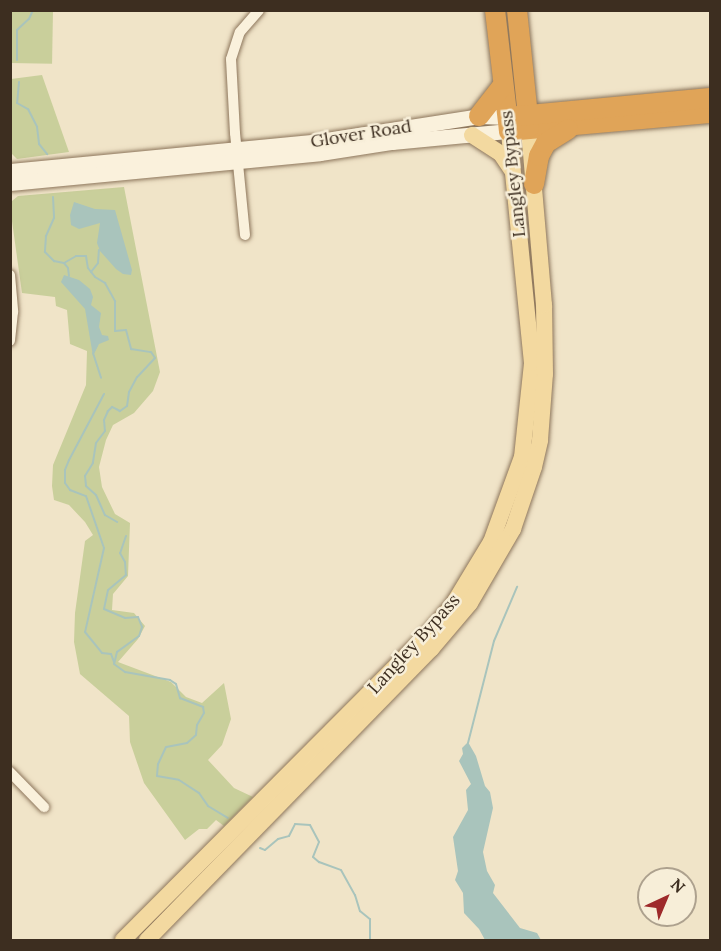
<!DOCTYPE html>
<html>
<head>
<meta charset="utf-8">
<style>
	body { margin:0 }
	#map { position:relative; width:721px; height:951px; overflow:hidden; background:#f0e4c8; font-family:Lora,serif }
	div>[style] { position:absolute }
	.green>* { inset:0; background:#c9cf9b; transform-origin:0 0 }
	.water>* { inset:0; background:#a9c4bc }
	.stream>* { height:2px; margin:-1px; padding:0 1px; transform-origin:1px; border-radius:1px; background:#a9c4bc }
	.roads { filter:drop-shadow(0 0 2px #8d765c) drop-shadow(0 0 2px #8d765c) }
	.street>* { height:10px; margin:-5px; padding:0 5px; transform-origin:5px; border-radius:5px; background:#faf1dc }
	.secondary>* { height:15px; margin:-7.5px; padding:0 7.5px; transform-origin:7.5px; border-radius:7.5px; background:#faf1dc }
	.primary>* { height:16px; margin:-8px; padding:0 8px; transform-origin:8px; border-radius:8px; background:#f3d9a0 }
	.highway>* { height:20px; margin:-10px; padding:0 10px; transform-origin:10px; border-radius:10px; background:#e0a458 }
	span { translate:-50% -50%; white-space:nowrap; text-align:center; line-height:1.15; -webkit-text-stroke:5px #f7eed8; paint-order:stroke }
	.street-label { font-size:18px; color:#3d2e20 }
	.frame { position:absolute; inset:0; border:12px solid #3d2e20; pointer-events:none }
	.north { position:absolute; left:637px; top:867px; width:60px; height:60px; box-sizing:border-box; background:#f7eed8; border:2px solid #ada18e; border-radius:50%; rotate:44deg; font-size:16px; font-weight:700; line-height:24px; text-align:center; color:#3d2e20 }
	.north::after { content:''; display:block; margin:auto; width:21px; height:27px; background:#9e2a2b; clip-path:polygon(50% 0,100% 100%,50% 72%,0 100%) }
</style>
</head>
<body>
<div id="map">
	<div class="green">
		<i style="left:11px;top:10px;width:42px;height:53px;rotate:1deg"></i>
		<i style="clip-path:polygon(42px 75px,69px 152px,17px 159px,11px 153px,11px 79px)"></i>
		<i style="clip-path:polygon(124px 187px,160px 372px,153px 391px,134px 413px,113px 425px,106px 440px,99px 467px,102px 487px,115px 514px,130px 523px,128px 576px,113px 594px,112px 610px,134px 613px,145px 626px,138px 639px,118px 662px,171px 682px,186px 697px,202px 703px,224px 683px,231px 719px,222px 745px,208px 760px,234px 788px,253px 797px,224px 826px,216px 820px,207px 829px,199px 829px,185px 840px,144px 783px,130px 742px,129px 716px,80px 674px,74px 642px,75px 613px,85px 541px,93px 535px,85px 522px,69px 505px,54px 500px,52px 486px,53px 465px,86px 385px,87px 351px,70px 344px,67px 310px,56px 306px,55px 297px,22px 293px,11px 214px,12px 201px,18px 196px)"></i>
	</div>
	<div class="water">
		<i style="clip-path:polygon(74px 202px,95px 209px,115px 210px,132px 270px,131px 275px,123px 274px,116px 269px,100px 251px,97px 243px,100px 223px,79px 229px,71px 225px,70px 215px)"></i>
		<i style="clip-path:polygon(64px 275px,79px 280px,90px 289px,93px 297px,91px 305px,101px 313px,99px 327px,102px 335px,108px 336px,109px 340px,99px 344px,93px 356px,85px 309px,61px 282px)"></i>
		<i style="clip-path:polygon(468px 742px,476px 756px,485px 786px,490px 792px,493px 808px,483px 852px,487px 871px,495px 885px,493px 893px,520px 928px,537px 933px,541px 940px,485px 940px,479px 929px,464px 913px,463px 893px,455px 880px,458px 871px,453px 837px,468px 810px,466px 790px,471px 784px,459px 761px,463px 754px,462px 748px)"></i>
	</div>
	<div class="stream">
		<i style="left:17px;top:60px;width:30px;rotate:-90deg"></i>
		<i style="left:17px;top:30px;width:16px;rotate:-43deg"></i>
		<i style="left:29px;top:19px;width:10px;rotate:-66deg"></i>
		<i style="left:19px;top:82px;width:21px;rotate:95deg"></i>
		<i style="left:17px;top:103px;width:13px;rotate:29deg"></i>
		<i style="left:28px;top:109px;width:20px;rotate:63deg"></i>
		<i style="left:37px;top:127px;width:17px;rotate:83deg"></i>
		<i style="left:39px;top:144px;width:13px;rotate:51deg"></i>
		<i style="left:53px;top:197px;width:21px;rotate:87deg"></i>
		<i style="left:54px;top:218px;width:20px;rotate:114deg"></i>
		<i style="left:46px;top:236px;width:16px;rotate:94deg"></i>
		<i style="left:45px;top:252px;width:13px;rotate:45deg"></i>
		<i style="left:54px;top:261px;width:10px;rotate:11deg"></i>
		<i style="left:64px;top:263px;width:14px;rotate:-30deg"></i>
		<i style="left:76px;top:256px;width:10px"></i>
		<i style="left:86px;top:256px;width:12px;rotate:81deg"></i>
		<i style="left:88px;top:268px;width:11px;rotate:52deg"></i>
		<i style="left:95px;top:277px;width:12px;rotate:31deg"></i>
		<i style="left:105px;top:283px;width:21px;rotate:61deg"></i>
		<i style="left:115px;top:301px;width:30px;rotate:90deg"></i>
		<i style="left:115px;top:331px;width:11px;rotate:-5deg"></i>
		<i style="left:126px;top:330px;width:20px;rotate:75deg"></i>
		<i style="left:131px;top:349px;width:20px;rotate:9deg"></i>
		<i style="left:151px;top:352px;width:7px;rotate:56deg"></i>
		<i style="left:155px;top:358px;width:26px;rotate:133deg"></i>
		<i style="left:137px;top:377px;width:17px;rotate:118deg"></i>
		<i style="left:129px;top:392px;width:14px;rotate:98deg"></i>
		<i style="left:127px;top:406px;width:9px;rotate:144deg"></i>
		<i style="left:120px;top:411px;width:9px;rotate:-153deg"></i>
		<i style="left:112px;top:407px;width:6px;rotate:135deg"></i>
		<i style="left:108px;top:411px;width:10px;rotate:114deg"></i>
		<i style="left:104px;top:420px;width:11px;rotate:85deg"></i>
		<i style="left:105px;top:431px;width:15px;rotate:127deg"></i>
		<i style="left:96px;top:443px;width:20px;rotate:99deg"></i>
		<i style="left:93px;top:463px;width:15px;rotate:122deg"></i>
		<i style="left:85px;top:476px;width:10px;rotate:84deg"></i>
		<i style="left:86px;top:486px;width:13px;rotate:42deg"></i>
		<i style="left:96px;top:495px;width:22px;rotate:66deg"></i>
		<i style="left:105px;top:515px;width:14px;rotate:30deg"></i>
		<i style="left:64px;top:263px;width:6px;rotate:51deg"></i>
		<i style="left:68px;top:268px;width:8px;rotate:83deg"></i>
		<i style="left:91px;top:272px;width:11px;rotate:-52deg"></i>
		<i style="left:98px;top:263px;width:13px;rotate:-86deg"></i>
		<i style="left:93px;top:353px;width:26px;rotate:72deg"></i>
		<i style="left:104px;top:394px;width:75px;rotate:117.9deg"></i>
		<i style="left:69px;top:460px;width:11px;rotate:112deg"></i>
		<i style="left:65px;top:470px;width:13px;rotate:90deg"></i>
		<i style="left:65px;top:483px;width:9px;rotate:54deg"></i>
		<i style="left:70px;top:490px;width:17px;rotate:21deg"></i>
		<i style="left:86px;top:496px;width:55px;rotate:70.9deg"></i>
		<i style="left:104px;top:548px;width:86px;rotate:102.7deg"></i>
		<i style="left:85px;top:632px;width:27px;rotate:51deg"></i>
		<i style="left:102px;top:653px;width:9px;rotate:6deg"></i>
		<i style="left:111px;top:654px;width:9px;rotate:69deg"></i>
		<i style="left:126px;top:536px;width:18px;rotate:109deg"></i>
		<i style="left:120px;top:553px;width:10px;rotate:61deg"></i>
		<i style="left:125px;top:562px;width:13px;rotate:86deg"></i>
		<i style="left:126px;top:575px;width:23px;rotate:140deg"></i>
		<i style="left:108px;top:590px;width:19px;rotate:102deg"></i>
		<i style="left:104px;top:609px;width:23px;rotate:23deg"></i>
		<i style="left:125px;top:618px;width:13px;rotate:-4deg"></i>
		<i style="left:138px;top:617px;width:11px;rotate:68deg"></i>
		<i style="left:142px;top:627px;width:9px;rotate:108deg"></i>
		<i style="left:139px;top:636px;width:27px;rotate:144deg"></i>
		<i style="left:117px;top:652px;width:12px;rotate:104deg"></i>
		<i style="left:114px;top:664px;width:14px;rotate:36deg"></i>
		<i style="left:125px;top:672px;width:46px;rotate:10.1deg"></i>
		<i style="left:170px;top:680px;width:7px;rotate:34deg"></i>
		<i style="left:176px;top:684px;width:15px;rotate:74deg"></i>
		<i style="left:180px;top:698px;width:25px;rotate:21deg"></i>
		<i style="left:203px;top:707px;width:6px;rotate:81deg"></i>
		<i style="left:204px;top:713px;width:14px;rotate:120deg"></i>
		<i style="left:197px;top:725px;width:10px;rotate:96deg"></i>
		<i style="left:196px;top:735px;width:12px;rotate:138deg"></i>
		<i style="left:187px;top:743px;width:21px;rotate:169deg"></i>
		<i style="left:166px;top:747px;width:19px;rotate:115deg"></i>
		<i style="left:158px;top:764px;width:12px;rotate:95deg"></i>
		<i style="left:157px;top:776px;width:22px;rotate:10deg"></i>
		<i style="left:179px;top:780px;width:24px;rotate:33deg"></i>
		<i style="left:199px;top:793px;width:16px;rotate:55deg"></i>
		<i style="left:208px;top:806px;width:23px;rotate:31deg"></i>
		<i style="left:468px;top:743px;width:105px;rotate:-75.7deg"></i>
		<i style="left:494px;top:641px;width:59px;rotate:-66.9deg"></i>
		<i style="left:260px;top:848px;width:5px;rotate:22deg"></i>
		<i style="left:265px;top:850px;width:17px;rotate:-40deg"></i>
		<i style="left:278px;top:839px;width:11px;rotate:-15deg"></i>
		<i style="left:289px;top:836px;width:13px;rotate:-63deg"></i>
		<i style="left:295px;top:824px;width:15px;rotate:4deg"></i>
		<i style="left:310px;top:825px;width:19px;rotate:62deg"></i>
		<i style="left:319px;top:842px;width:16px;rotate:112deg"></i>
		<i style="left:313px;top:857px;width:8px;rotate:40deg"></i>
		<i style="left:319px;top:862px;width:23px;rotate:20deg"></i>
		<i style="left:341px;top:870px;width:29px;rotate:61deg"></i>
		<i style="left:355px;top:895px;width:17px;rotate:73deg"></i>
		<i style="left:360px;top:911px;width:13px;rotate:39deg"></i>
		<i style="left:370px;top:919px;width:21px;rotate:90deg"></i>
	</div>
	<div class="roads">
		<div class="street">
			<i style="left:245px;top:235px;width:102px;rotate:-95.6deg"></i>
			<i style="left:235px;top:133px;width:74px;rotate:-93.1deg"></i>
			<i style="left:231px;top:59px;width:28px;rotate:-72deg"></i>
			<i style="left:240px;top:32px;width:29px;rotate:-49deg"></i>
			<i style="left:10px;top:275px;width:37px;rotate:85deg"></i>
			<i style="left:13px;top:312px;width:29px;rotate:96deg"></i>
			<i style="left:10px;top:772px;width:49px;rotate:45.8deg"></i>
		</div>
		<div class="secondary">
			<i style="left:10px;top:171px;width:311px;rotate:-5.5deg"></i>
			<i style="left:320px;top:141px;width:161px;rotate:-8.9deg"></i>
			<i style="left:479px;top:116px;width:29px;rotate:2deg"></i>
			<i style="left:10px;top:183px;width:311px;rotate:-5.5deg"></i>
			<i style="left:320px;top:153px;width:73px;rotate:-8.7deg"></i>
			<i style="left:392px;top:142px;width:118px;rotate:-5.4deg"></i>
		</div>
		<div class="primary">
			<i style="left:472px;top:135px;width:35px;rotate:33deg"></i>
			<i style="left:501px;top:154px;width:18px;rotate:56deg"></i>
			<i style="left:123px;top:940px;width:435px;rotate:-45.1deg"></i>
			<i style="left:430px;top:632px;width:38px;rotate:-50deg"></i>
			<i style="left:454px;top:603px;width:71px;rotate:-58.8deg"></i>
			<i style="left:491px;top:542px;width:90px;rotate:-70deg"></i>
			<i style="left:522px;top:457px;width:95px;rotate:-83.9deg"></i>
			<i style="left:532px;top:363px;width:233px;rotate:-95.7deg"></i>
			<i style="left:147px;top:940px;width:407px;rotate:-45.7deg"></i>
			<i style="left:431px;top:649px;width:60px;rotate:-49.7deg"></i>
			<i style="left:470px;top:603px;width:86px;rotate:-59.8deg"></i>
			<i style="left:513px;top:529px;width:65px;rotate:-71.3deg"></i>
			<i style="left:534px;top:467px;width:28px;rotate:-77deg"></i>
			<i style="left:540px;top:440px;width:66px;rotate:-85.7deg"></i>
			<i style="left:545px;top:374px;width:69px;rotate:-90.8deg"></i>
			<i style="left:544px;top:305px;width:176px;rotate:-94.9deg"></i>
		</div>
		<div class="highway">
			<i style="left:495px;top:10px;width:122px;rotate:83.4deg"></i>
			<i style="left:509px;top:131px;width:202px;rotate:-5.1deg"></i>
			<i style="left:517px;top:10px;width:118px;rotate:84.1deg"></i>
			<i style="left:479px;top:116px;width:39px;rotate:-52deg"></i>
			<i style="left:508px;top:117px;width:203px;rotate:-5.4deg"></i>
			<i style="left:534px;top:184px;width:28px;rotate:-80deg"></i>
			<i style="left:539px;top:156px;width:15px;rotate:-62deg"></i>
			<i style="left:546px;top:143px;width:26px;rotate:-32deg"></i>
		</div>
	</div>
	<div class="street-label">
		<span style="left:361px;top:134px;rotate:-9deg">Glover Road</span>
		<span style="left:513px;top:174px;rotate:-96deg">Langley Bypass</span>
		<span style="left:414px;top:644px;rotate:-48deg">Langley Bypass</span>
	</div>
	<div class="frame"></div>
	<div class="north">N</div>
</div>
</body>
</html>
